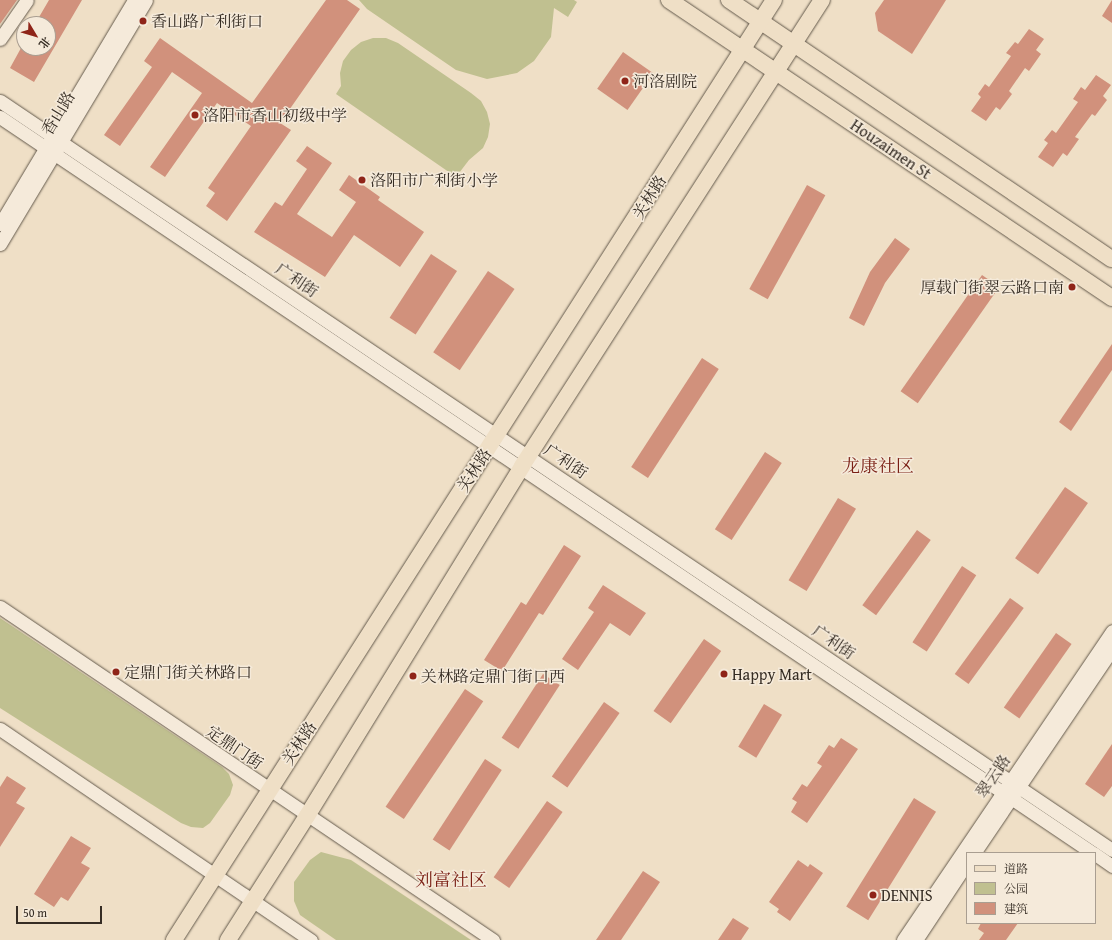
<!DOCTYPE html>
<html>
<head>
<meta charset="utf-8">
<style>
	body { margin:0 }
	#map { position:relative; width:1112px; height:940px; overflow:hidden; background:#efdfc6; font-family:"Gentium Book Plus","Noto Serif SC",serif }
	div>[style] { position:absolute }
	.green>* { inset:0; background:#c0c090 }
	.building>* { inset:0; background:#d1917c; transform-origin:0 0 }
	.roads { filter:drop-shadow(0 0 1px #645a4c) drop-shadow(0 0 1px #645a4c) }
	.minor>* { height:13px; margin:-6.5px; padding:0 6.5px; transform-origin:6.5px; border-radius:6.5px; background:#f5eada }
	.major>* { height:16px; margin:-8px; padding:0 8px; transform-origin:8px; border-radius:8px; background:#efdfc6 }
	.dots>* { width:11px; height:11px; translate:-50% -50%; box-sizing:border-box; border:2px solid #f5eada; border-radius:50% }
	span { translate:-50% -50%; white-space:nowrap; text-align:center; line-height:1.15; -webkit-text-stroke:3px #f5eada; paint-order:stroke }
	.poi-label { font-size:16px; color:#362d24 }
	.left { translate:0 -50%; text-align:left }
	.right { translate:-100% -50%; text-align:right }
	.street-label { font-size:16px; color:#362d24 }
	.quarter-label { font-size:18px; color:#7a1f14 }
	.legend { position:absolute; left:966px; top:852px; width:130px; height:72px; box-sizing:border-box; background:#f5eada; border:1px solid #a99e91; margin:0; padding:5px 7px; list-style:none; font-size:12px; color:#362d24 }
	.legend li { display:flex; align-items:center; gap:8px; height:20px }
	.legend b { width:20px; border:1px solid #a99e91 }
	.north { position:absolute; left:16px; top:16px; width:40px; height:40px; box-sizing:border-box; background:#f5eada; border:1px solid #a99e91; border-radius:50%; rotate:128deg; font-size:11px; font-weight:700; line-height:16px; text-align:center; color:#362d24 }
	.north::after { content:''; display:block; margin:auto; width:14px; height:18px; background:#8f2418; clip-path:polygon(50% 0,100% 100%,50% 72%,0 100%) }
	.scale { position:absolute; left:16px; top:906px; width:86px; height:18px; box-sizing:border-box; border:2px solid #362d24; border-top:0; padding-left:5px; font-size:12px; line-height:14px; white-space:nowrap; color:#362d24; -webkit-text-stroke:3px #f5eada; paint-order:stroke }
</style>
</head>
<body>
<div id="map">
	<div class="green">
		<i style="clip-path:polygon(359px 0,574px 0,577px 2px,568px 17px,554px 8px,551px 37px,534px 61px,517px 73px,487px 79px,456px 70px,367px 9px)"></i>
		<i style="clip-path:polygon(373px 38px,386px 38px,398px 43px,471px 93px,481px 101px,487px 112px,490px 124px,488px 137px,483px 148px,469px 160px,456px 177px,336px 94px,341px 86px,340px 73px,343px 61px,351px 50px,361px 42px)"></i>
		<i style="clip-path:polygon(0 618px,222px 767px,229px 774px,233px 785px,230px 795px,210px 823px,203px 828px,191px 827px,181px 823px,0 708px)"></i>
		<i style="clip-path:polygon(321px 852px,351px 860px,471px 940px,336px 940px,300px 915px,294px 901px,294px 882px,310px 860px)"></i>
	</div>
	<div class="building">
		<i style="clip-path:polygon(0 0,17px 0,0 24px)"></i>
		<i style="clip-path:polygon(49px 0,82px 0,34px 82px,10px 68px,21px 48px,48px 48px,48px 24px,35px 24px)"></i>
		<i style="clip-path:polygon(326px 0,347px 0,360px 9px,280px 123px,291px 130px,227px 221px,206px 206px,215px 193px,208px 188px,251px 126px,217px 103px,165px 177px,150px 167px,202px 93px,172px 72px,120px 146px,104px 135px,152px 67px,144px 61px,160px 38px,252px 103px)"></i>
		<i style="clip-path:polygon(884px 0,946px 0,912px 54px,878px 31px,875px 13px)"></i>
		<i style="clip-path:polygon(1112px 0,1112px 23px,1102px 16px)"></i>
		<i style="clip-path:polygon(1029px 29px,1044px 39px,1036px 50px,1041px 54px,1029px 71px,1025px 68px,1009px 91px,1012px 94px,1000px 110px,996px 107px,986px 121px,971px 111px,981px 97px,978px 94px,985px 84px,989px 87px,1011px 56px,1006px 53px,1015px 42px,1018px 44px)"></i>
		<i style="left:623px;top:52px;width:37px;height:45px;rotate:35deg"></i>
		<i style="clip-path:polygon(1096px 75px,1111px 85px,1103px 96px,1107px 100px,1095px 116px,1092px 114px,1075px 137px,1079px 139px,1067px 156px,1063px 153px,1053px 167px,1038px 157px,1048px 143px,1044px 140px,1052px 130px,1056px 133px,1078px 102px,1073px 99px,1081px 87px,1085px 90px)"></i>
		<i style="clip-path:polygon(307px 146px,332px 163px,297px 214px,332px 237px,356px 202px,339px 190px,349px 175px,380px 197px,378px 200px,424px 232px,400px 267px,354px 235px,325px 277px,254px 232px,275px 202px,282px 206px,307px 169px,296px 161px)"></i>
		<i style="left:807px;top:185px;width:21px;height:119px;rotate:29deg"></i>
		<i style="clip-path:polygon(895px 238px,910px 249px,885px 283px,864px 326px,849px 318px,870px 272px)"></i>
		<i style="left:431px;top:254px;width:31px;height:76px;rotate:33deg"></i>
		<i style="left:488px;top:271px;width:32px;height:98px;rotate:34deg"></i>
		<i style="left:982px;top:275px;width:21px;height:142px;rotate:35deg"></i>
		<i style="clip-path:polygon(1112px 344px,1112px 370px,1071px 431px,1059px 422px)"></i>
		<i style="left:702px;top:358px;width:20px;height:130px;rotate:33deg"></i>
		<i style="left:765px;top:452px;width:20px;height:92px;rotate:33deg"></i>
		<i style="left:1065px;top:487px;width:28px;height:87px;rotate:35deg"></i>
		<i style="left:838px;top:498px;width:21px;height:96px;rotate:31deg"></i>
		<i style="left:917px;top:530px;width:17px;height:93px;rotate:36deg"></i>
		<i style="clip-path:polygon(564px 545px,581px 556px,543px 615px,539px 613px,502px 671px,484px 660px,521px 602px,526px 605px)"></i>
		<i style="left:962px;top:566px;width:17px;height:91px;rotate:33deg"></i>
		<i style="clip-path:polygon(603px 585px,646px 613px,630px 636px,610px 623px,578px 670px,562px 659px,594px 612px,588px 608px)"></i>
		<i style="left:1010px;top:598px;width:17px;height:94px;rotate:36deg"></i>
		<i style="left:1056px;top:633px;width:19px;height:91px;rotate:35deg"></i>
		<i style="left:704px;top:639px;width:21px;height:88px;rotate:35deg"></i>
		<i style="left:543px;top:674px;width:20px;height:76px;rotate:33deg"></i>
		<i style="left:465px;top:689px;width:22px;height:142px;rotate:34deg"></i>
		<i style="left:604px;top:702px;width:19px;height:91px;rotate:35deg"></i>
		<i style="left:764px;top:704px;width:21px;height:50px;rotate:31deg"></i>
		<i style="clip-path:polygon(841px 738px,858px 749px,807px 823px,791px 812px,797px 802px,792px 799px,802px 784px,807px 787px,822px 766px,817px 763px,829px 745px,834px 748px)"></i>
		<i style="clip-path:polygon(1112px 744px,1112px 786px,1104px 797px,1085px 784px)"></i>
		<i style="left:485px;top:759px;width:20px;height:96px;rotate:33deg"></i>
		<i style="clip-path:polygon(7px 776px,26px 788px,16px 803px,25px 808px,0 847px,0 787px)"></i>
		<i style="left:914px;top:798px;width:26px;height:128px;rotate:32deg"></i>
		<i style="left:547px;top:801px;width:19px;height:93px;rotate:35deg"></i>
		<i style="clip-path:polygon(71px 836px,91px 848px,81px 863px,90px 868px,68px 901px,61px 897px,54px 907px,34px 894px)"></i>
		<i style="clip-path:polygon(798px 860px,808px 867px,810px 864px,823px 873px,790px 921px,777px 912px,779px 909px,769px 902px)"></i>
		<i style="clip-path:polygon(643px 871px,660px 882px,621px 940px,596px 940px)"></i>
		<i style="clip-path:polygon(733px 918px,749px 928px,741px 940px,718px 940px)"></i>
		<i style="clip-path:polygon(981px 923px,1018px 923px,1006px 940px,979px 940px,984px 933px,978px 929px)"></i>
	</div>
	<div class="roads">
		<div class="minor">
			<i style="left:0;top:39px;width:47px;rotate:-55.3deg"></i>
			<i style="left:0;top:101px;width:1341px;rotate:33.96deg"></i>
			<i style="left:0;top:117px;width:1318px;rotate:33.96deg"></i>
			<i style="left:0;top:224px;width:261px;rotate:-59.1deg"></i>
			<i style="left:0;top:244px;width:284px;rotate:-59.1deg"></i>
			<i style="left:0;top:607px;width:595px;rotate:34.04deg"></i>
			<i style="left:0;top:729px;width:376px;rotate:34.2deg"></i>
			<i style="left:974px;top:853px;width:246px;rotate:-55.9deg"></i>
			<i style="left:1095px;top:854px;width:21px;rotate:35deg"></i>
			<i style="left:903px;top:940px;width:373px;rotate:-55.9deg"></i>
			<i style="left:916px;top:940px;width:92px;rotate:-56.5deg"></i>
		</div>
		<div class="major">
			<i style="left:669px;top:0;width:534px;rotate:33.93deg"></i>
			<i style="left:729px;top:0;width:462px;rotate:34.1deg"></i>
			<i style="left:174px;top:940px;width:1115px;rotate:-57.45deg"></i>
			<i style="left:228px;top:940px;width:147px;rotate:-57.5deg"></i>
			<i style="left:307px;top:816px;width:411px;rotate:-58.4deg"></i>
			<i style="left:522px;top:466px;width:554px;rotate:-57.23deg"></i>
		</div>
	</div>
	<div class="dots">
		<i style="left:143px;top:21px;background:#8f2418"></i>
		<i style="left:625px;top:81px;background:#8f2418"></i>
		<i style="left:195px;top:115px;background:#8f2418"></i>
		<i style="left:362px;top:180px;background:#8f2418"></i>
		<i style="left:1072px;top:287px;background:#8f2418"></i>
		<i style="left:116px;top:672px;background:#8f2418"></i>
		<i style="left:724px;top:674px;background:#8f2418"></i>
		<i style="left:413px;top:676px;background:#8f2418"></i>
		<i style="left:873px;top:895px;background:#8f2418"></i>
	</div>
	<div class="poi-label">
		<span class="left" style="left:151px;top:21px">香山路广利街口</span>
		<span class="left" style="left:633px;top:81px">河洛剧院</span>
		<span class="left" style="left:203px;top:115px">洛阳市香山初级中学</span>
		<span class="left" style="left:370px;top:180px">洛阳市广利街小学</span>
		<span class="right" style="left:1064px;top:287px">厚载门街翠云路口南</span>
		<span class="left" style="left:124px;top:672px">定鼎门街关林路口</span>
		<span class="left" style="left:732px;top:674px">Happy Mart</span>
		<span class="left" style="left:421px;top:676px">关林路定鼎门街口西</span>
		<span class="left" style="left:881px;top:895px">DENNIS</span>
	</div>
	<div class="street-label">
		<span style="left:58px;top:113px;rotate:-59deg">香山路</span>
		<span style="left:891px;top:149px;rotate:34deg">Houzaimen St</span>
		<span style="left:649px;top:197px;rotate:-58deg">关林路</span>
		<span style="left:297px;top:280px;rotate:34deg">广利街</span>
		<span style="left:566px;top:461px;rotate:34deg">广利街</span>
		<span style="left:474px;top:470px;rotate:-57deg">关林路</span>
		<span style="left:834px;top:642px;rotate:34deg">广利街</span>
		<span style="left:299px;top:743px;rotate:-57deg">关林路</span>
		<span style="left:235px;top:747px;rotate:34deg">定鼎门街</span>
		<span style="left:993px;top:776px;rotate:-56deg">翠云路</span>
	</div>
	<div class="quarter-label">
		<span style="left:878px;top:466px">龙康社区</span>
		<span style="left:451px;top:880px">刘富社区</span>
	</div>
	<ul class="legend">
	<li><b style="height:5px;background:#efdfc6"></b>道路</li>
	<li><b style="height:11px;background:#c0c090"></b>公园</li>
	<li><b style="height:11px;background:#d1917c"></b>建筑</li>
	</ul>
	<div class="north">北</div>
	<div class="scale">50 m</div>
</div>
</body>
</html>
